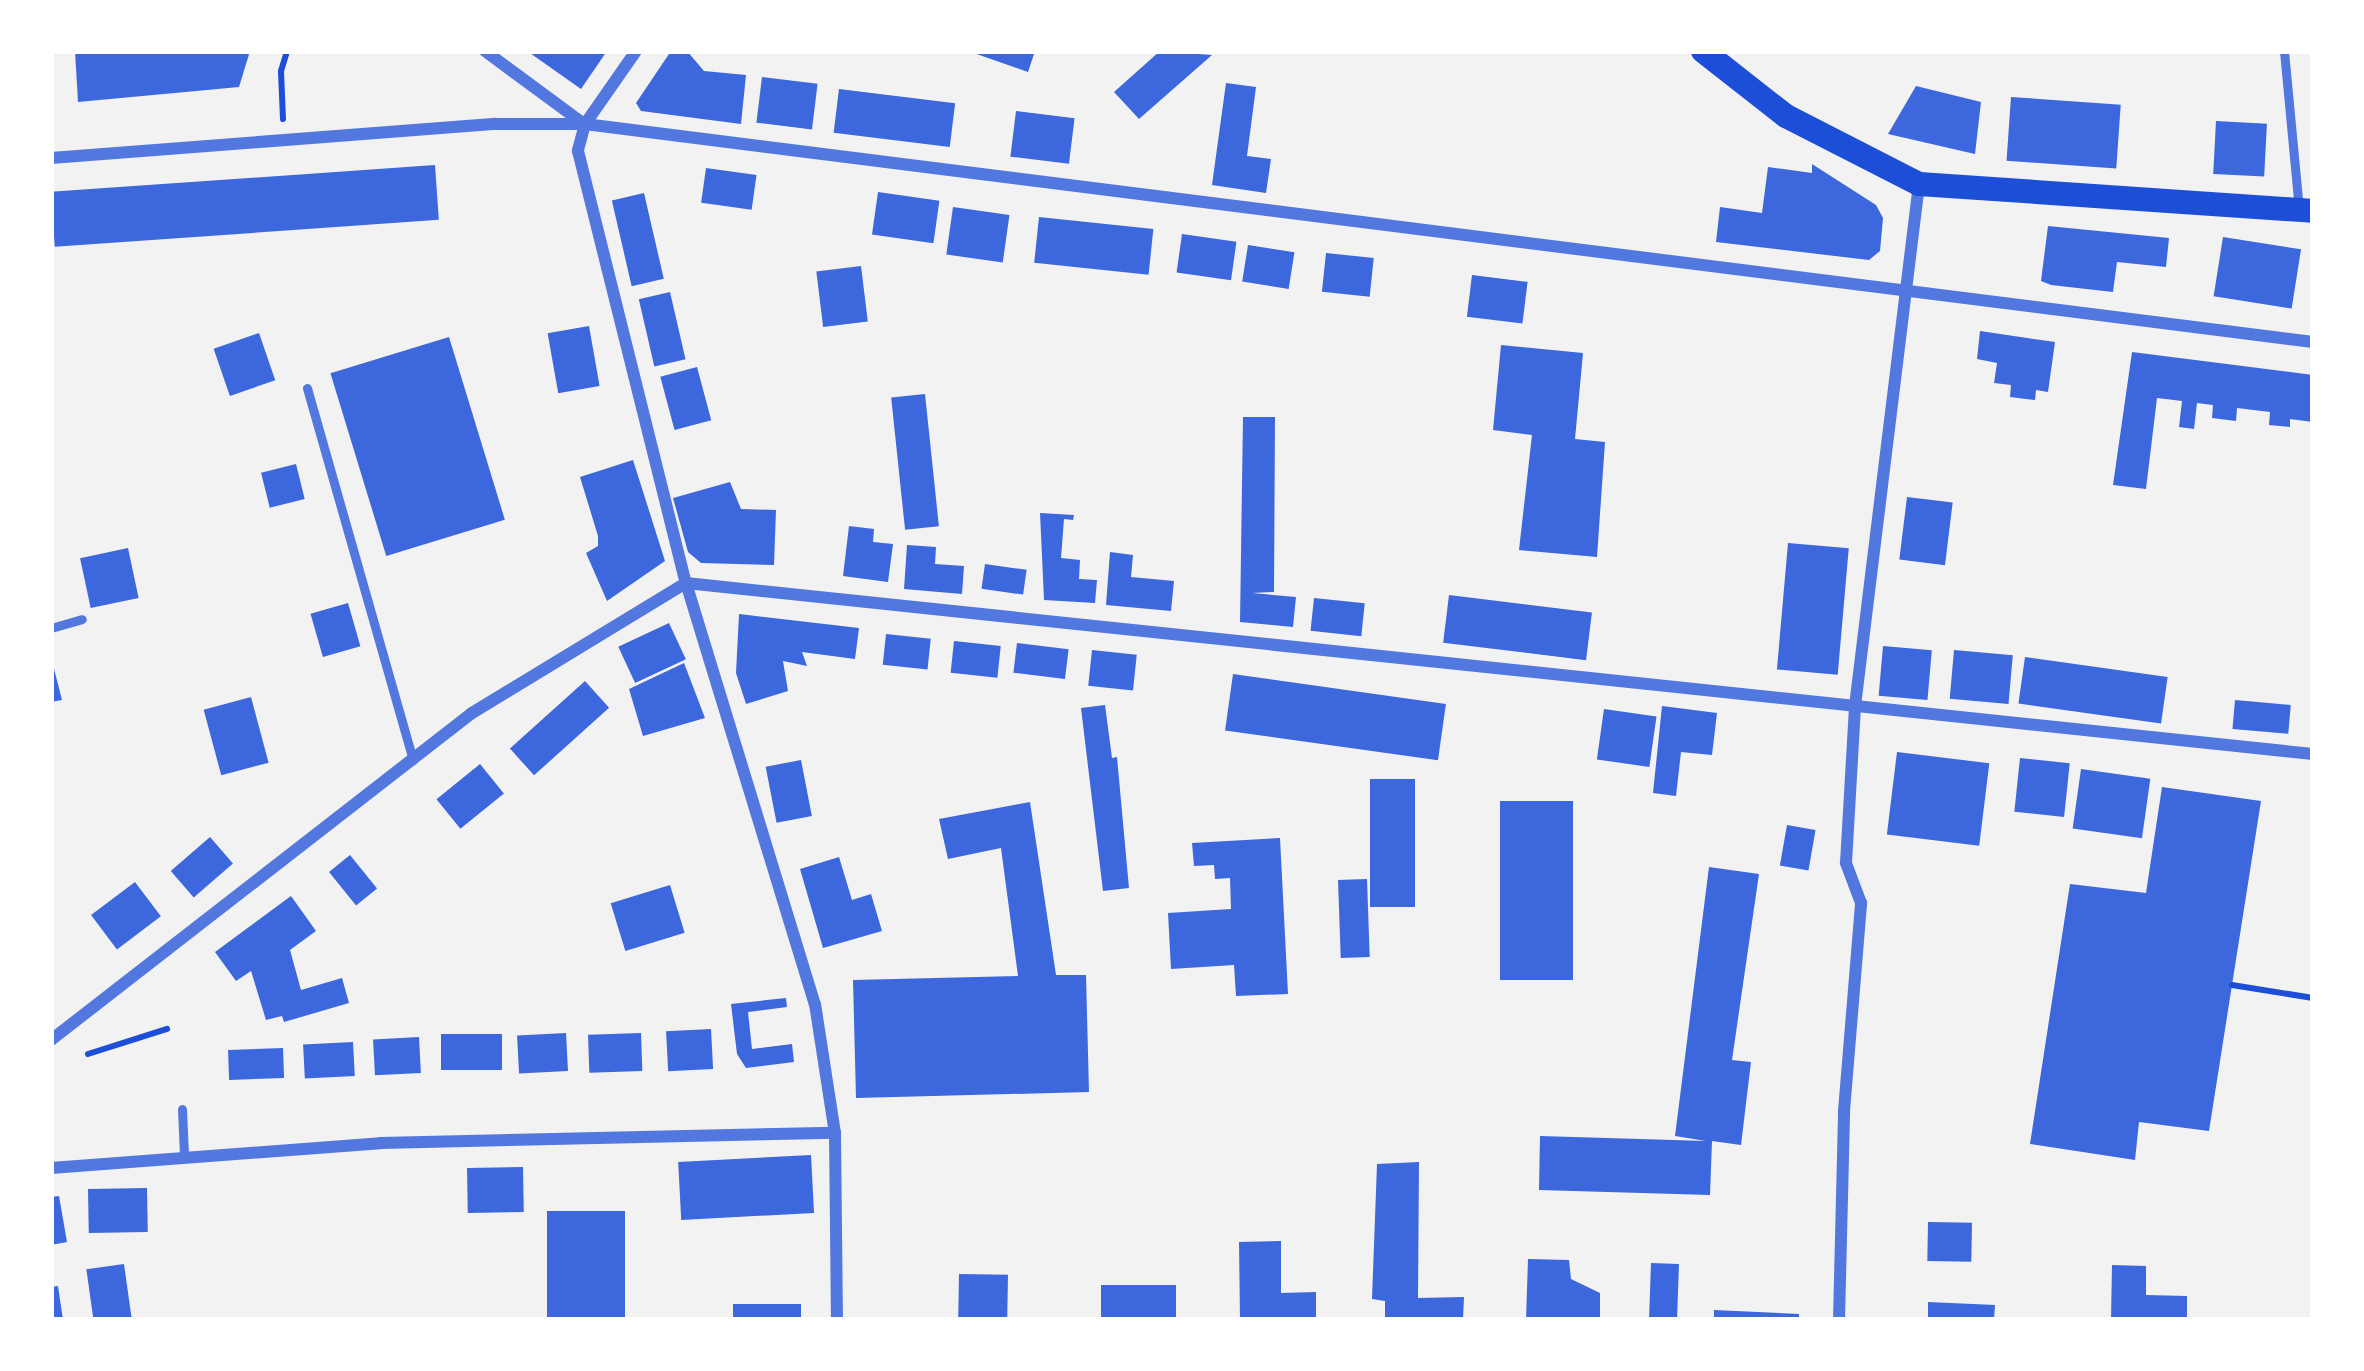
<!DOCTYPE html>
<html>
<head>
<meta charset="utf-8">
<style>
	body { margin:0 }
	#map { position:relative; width:2364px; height:1371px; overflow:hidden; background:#f2f2f2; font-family:"Archivo Narrow",sans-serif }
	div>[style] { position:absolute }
	.building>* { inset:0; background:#3d67dc; transform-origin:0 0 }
	.path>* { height:6px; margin:-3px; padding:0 3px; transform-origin:3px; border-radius:3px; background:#1d4ed8 }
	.service>* { height:9px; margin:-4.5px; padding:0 4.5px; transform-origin:4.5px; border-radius:4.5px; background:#5277de }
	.minor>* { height:12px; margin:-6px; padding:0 6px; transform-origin:6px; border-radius:6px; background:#5277de }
	.secondary>* { height:24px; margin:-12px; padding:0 12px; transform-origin:12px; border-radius:12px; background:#1d4ed8 }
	span { translate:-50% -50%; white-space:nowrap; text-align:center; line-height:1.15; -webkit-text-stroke:9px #fff; paint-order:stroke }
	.frame { position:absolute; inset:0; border:54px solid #fff; pointer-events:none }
</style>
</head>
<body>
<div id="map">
	<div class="building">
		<i style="clip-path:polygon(75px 51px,250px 51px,239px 87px,78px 102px)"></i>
		<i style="clip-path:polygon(527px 51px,607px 51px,581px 89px)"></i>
		<i style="clip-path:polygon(671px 51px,687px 51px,704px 71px,746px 75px,741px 124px,641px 111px,636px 103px)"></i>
		<i style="clip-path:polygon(968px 51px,1035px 51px,1028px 72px)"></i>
		<i style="clip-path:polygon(1160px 51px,1212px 55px,1139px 119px,1114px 92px)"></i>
		<i style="left:762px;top:77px;width:56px;height:46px;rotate:7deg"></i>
		<i style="clip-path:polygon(1226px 83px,1256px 87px,1247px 156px,1271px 159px,1266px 193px,1212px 185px)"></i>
		<i style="clip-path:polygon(1916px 86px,1981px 102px,1975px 154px,1888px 134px)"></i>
		<i style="left:839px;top:89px;width:117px;height:44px;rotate:7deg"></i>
		<i style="left:2011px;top:97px;width:110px;height:64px;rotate:4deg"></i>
		<i style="left:1016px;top:111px;width:59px;height:46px;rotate:7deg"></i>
		<i style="left:2216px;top:121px;width:51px;height:53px;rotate:3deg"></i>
		<i style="clip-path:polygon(1812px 164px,1876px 205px,1883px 218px,1880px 251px,1869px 260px,1716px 242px,1720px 207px,1762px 213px,1768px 167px,1812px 173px)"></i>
		<i style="left:435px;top:165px;width:55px;height:385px;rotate:86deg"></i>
		<i style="left:706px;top:168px;width:51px;height:35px;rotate:8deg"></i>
		<i style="left:878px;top:192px;width:62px;height:43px;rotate:8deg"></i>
		<i style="left:644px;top:193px;width:88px;height:33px;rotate:77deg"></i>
		<i style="left:953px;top:207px;width:57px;height:48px;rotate:8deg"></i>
		<i style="left:1039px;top:217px;width:115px;height:46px;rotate:6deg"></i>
		<i style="clip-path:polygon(2048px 226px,2169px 238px,2166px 267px,2117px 262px,2113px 292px,2051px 285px,2041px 281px)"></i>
		<i style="left:1182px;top:234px;width:55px;height:39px;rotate:8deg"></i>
		<i style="left:2223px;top:237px;width:79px;height:60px;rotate:9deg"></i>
		<i style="left:1248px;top:245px;width:47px;height:37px;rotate:9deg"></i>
		<i style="left:1326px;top:253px;width:48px;height:39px;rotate:6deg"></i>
		<i style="left:861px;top:266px;width:56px;height:45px;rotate:83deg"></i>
		<i style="left:1472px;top:275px;width:56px;height:42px;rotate:7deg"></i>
		<i style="left:670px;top:292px;width:69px;height:32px;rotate:77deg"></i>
		<i style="left:589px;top:326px;width:61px;height:42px;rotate:80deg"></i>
		<i style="clip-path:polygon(1980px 331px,2055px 342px,2048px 392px,2036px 390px,2035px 400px,2010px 397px,2011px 385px,1994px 383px,1997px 363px,1977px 359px)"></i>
		<i style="left:259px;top:333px;width:50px;height:48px;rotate:71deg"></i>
		<i style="left:449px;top:337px;width:191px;height:124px;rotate:73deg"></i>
		<i style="clip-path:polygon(1501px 345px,1583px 353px,1575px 439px,1605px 442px,1597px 557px,1519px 550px,1532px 435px,1493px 430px)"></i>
		<i style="clip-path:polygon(2132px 352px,2313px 375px,2313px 422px,2290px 419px,2290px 427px,2269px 425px,2270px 412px,2237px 408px,2236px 421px,2212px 418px,2213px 405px,2197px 403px,2194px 429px,2179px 427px,2182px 401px,2157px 398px,2146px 489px,2113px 485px)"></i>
		<i style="left:697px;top:367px;width:55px;height:38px;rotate:75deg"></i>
		<i style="left:925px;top:394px;width:133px;height:34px;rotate:84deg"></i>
		<i style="clip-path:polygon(1243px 417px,1275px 417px,1274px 592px,1252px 593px,1296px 597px,1293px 627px,1240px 622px)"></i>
		<i style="clip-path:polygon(633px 460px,665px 561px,607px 601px,586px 553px,598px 546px,598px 536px,580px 477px)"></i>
		<i style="left:296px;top:464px;width:36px;height:36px;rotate:76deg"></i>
		<i style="clip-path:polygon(730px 482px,741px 509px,776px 510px,774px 565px,701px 563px,688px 552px,673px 498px)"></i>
		<i style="left:1907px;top:497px;width:46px;height:63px;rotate:7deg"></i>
		<i style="clip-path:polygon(1040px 513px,1074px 515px,1073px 520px,1064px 519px,1061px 558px,1080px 560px,1079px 579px,1097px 580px,1095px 603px,1044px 600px)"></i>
		<i style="clip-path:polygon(849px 526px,874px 529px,873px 542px,893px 544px,888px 582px,843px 576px)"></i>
		<i style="left:1788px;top:543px;width:61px;height:127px;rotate:5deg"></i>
		<i style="clip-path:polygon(907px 545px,936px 547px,935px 564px,964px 566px,962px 594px,904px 589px)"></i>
		<i style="left:128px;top:548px;width:51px;height:49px;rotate:78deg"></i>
		<i style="clip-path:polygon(1110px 552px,1133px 555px,1131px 577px,1174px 581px,1171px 611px,1106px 605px)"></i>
		<i style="left:985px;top:564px;width:42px;height:25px;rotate:8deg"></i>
		<i style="left:1449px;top:595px;width:144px;height:48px;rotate:7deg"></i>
		<i style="left:1314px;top:598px;width:51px;height:33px;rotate:6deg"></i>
		<i style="left:348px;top:603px;width:45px;height:39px;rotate:74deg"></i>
		<i style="clip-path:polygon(739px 614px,859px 628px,855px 659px,802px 652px,807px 666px,783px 661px,788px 691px,746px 704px,736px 673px)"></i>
		<i style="left:669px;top:623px;width:40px;height:56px;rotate:65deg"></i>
		<i style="left:886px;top:634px;width:45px;height:31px;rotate:6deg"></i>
		<i style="left:954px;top:641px;width:47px;height:32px;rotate:6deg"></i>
		<i style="left:1017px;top:643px;width:52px;height:30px;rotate:7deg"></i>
		<i style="left:1883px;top:646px;width:49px;height:50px;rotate:5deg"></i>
		<i style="left:1092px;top:650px;width:45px;height:36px;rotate:6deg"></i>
		<i style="left:1954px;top:650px;width:59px;height:49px;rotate:5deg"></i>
		<i style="clip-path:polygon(51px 657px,62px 700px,51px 702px)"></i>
		<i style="left:2025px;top:657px;width:144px;height:47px;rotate:8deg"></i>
		<i style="clip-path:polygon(684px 663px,705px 718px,643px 736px,629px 689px)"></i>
		<i style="left:1233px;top:674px;width:215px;height:57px;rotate:8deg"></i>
		<i style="left:585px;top:681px;width:36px;height:101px;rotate:48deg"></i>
		<i style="left:251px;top:697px;width:68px;height:49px;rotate:75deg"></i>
		<i style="left:2235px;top:700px;width:56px;height:29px;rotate:5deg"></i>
		<i style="clip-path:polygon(1105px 705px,1112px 758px,1117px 757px,1129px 888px,1103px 891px,1081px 708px)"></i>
		<i style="clip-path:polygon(1662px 706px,1717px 713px,1712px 755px,1681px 752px,1676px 796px,1653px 793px)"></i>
		<i style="left:1604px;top:709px;width:53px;height:51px;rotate:8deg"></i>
		<i style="left:1897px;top:752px;width:93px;height:83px;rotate:7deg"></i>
		<i style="left:2020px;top:758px;width:50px;height:54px;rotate:6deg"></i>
		<i style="left:801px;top:760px;width:57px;height:36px;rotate:79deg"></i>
		<i style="left:480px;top:764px;width:38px;height:56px;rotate:51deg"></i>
		<i style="left:2081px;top:769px;width:70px;height:60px;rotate:8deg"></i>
		<i style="left:1370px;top:779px;width:45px;height:128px"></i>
		<i style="clip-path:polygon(2162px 787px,2261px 801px,2209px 1131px,2139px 1122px,2135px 1160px,2030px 1144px,2070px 884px,2146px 893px)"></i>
		<i style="left:1500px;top:801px;width:73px;height:179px"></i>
		<i style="clip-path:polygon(1030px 802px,1056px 975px,1086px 975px,1089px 1092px,856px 1098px,853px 980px,1018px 976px,1001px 848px,948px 859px,939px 819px)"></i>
		<i style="left:1787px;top:825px;width:29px;height:41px;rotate:10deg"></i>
		<i style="left:210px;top:837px;width:35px;height:52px;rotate:49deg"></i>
		<i style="clip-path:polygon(1280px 838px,1288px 994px,1236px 996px,1234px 965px,1171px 969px,1168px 913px,1231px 909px,1230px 878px,1215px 879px,1214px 865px,1194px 866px,1192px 843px)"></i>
		<i style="left:350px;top:855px;width:43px;height:27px;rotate:51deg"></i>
		<i style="clip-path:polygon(839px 857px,852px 900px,871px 894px,882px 931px,823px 948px,800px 869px)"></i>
		<i style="clip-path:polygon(1709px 867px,1759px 874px,1732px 1060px,1751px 1062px,1741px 1145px,1712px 1141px,1710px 1195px,1539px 1190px,1540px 1136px,1706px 1141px,1675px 1136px)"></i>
		<i style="left:1367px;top:879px;width:78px;height:29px;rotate:88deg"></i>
		<i style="left:135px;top:882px;width:43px;height:55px;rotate:53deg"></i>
		<i style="left:670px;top:885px;width:50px;height:62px;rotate:73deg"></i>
		<i style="clip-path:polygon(291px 896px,316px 931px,290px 950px,301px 990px,342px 978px,349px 1003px,284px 1022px,282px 1016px,266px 1020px,251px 971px,236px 981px,215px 952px)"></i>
		<i style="clip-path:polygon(786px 998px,787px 1007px,748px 1012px,752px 1049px,792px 1044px,794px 1062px,746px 1068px,737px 1054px,731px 1004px)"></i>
		<i style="left:711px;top:1029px;width:40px;height:45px;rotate:87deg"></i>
		<i style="left:566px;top:1033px;width:38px;height:49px;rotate:87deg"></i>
		<i style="left:641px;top:1033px;width:38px;height:53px;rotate:88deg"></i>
		<i style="left:502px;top:1034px;width:36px;height:61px;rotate:90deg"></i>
		<i style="left:419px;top:1037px;width:36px;height:46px;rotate:87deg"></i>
		<i style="left:353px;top:1042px;width:34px;height:50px;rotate:87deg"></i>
		<i style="left:283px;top:1048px;width:30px;height:55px;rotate:88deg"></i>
		<i style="left:811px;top:1155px;width:58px;height:133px;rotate:87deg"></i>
		<i style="clip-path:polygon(1419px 1162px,1418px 1298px,1464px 1297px,1463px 1320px,1385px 1320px,1385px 1301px,1372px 1299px,1377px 1164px)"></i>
		<i style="left:523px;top:1167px;width:45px;height:56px;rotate:89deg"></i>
		<i style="left:147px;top:1188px;width:44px;height:59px;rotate:89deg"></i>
		<i style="clip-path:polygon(59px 1196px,67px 1242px,51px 1245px,51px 1197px)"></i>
		<i style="left:547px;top:1211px;width:78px;height:109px"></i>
		<i style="left:1928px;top:1222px;width:44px;height:39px;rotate:1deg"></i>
		<i style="clip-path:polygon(1281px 1241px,1281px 1293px,1316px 1292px,1316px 1320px,1240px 1320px,1239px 1242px)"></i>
		<i style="clip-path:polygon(1528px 1259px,1569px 1260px,1571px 1279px,1600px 1293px,1600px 1320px,1526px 1320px)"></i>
		<i style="left:1651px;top:1263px;width:28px;height:57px;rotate:2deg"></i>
		<i style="left:124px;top:1264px;width:57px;height:38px;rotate:82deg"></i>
		<i style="clip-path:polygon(2112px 1265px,2146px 1266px,2146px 1295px,2187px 1296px,2187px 1320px,2111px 1320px)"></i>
		<i style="left:959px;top:1274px;width:49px;height:46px;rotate:1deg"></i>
		<i style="left:1101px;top:1285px;width:75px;height:35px"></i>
		<i style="clip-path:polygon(58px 1286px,63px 1320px,51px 1320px,51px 1287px)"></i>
		<i style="clip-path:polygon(1928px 1302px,1995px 1305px,1994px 1320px,1928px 1320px)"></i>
		<i style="left:801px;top:1304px;width:16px;height:68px;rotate:90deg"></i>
		<i style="clip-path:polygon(1714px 1310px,1799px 1314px,1799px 1320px,1714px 1320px)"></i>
	</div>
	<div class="path">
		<i style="left:283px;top:119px;width:48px;rotate:-92.4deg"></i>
		<i style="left:281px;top:71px;width:21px;rotate:-73deg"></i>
		<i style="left:2232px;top:985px;width:82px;rotate:9.1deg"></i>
		<i style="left:88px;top:1054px;width:83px;rotate:-17.6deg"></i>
	</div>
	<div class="service">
		<i style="left:2284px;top:51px;width:159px;rotate:84.6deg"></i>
		<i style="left:307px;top:388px;width:387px;rotate:74.1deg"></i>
		<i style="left:51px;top:628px;width:32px;rotate:-16deg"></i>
		<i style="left:182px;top:1109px;width:46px;rotate:87.5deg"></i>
	</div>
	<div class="minor">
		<i style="left:485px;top:51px;width:123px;rotate:36.4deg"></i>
		<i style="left:636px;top:51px;width:89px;rotate:124.9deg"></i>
		<i style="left:585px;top:124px;width:28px;rotate:105deg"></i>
		<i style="left:578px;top:151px;width:445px;rotate:76deg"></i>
		<i style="left:686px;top:583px;width:440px;rotate:73deg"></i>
		<i style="left:815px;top:1004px;width:131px;rotate:81.2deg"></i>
		<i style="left:835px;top:1133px;width:187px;rotate:89.4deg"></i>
		<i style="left:51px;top:158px;width:446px;rotate:-4.4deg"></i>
		<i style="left:496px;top:124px;width:89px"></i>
		<i style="left:585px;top:124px;width:1742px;rotate:7.19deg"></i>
		<i style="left:51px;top:1040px;width:533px;rotate:-37.84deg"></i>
		<i style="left:472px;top:713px;width:250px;rotate:-31.3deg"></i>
		<i style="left:686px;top:583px;width:1636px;rotate:6deg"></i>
		<i style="left:51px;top:1168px;width:330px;rotate:-4.3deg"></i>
		<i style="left:380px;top:1143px;width:455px;rotate:-1.3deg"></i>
		<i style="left:1839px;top:1320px;width:209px;rotate:-88.6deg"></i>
		<i style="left:1844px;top:1111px;width:209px;rotate:-85.3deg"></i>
		<i style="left:1861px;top:903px;width:43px;rotate:-110.6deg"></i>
		<i style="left:1846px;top:863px;width:157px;rotate:-86.7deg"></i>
		<i style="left:1855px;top:706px;width:526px;rotate:-83.01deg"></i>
	</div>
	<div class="secondary">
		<i style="left:1703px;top:51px;width:105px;rotate:38.1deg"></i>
		<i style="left:1786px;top:116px;width:149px;rotate:27.1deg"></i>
		<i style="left:1919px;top:184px;width:395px;rotate:3.9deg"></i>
	</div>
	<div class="frame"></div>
</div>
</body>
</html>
